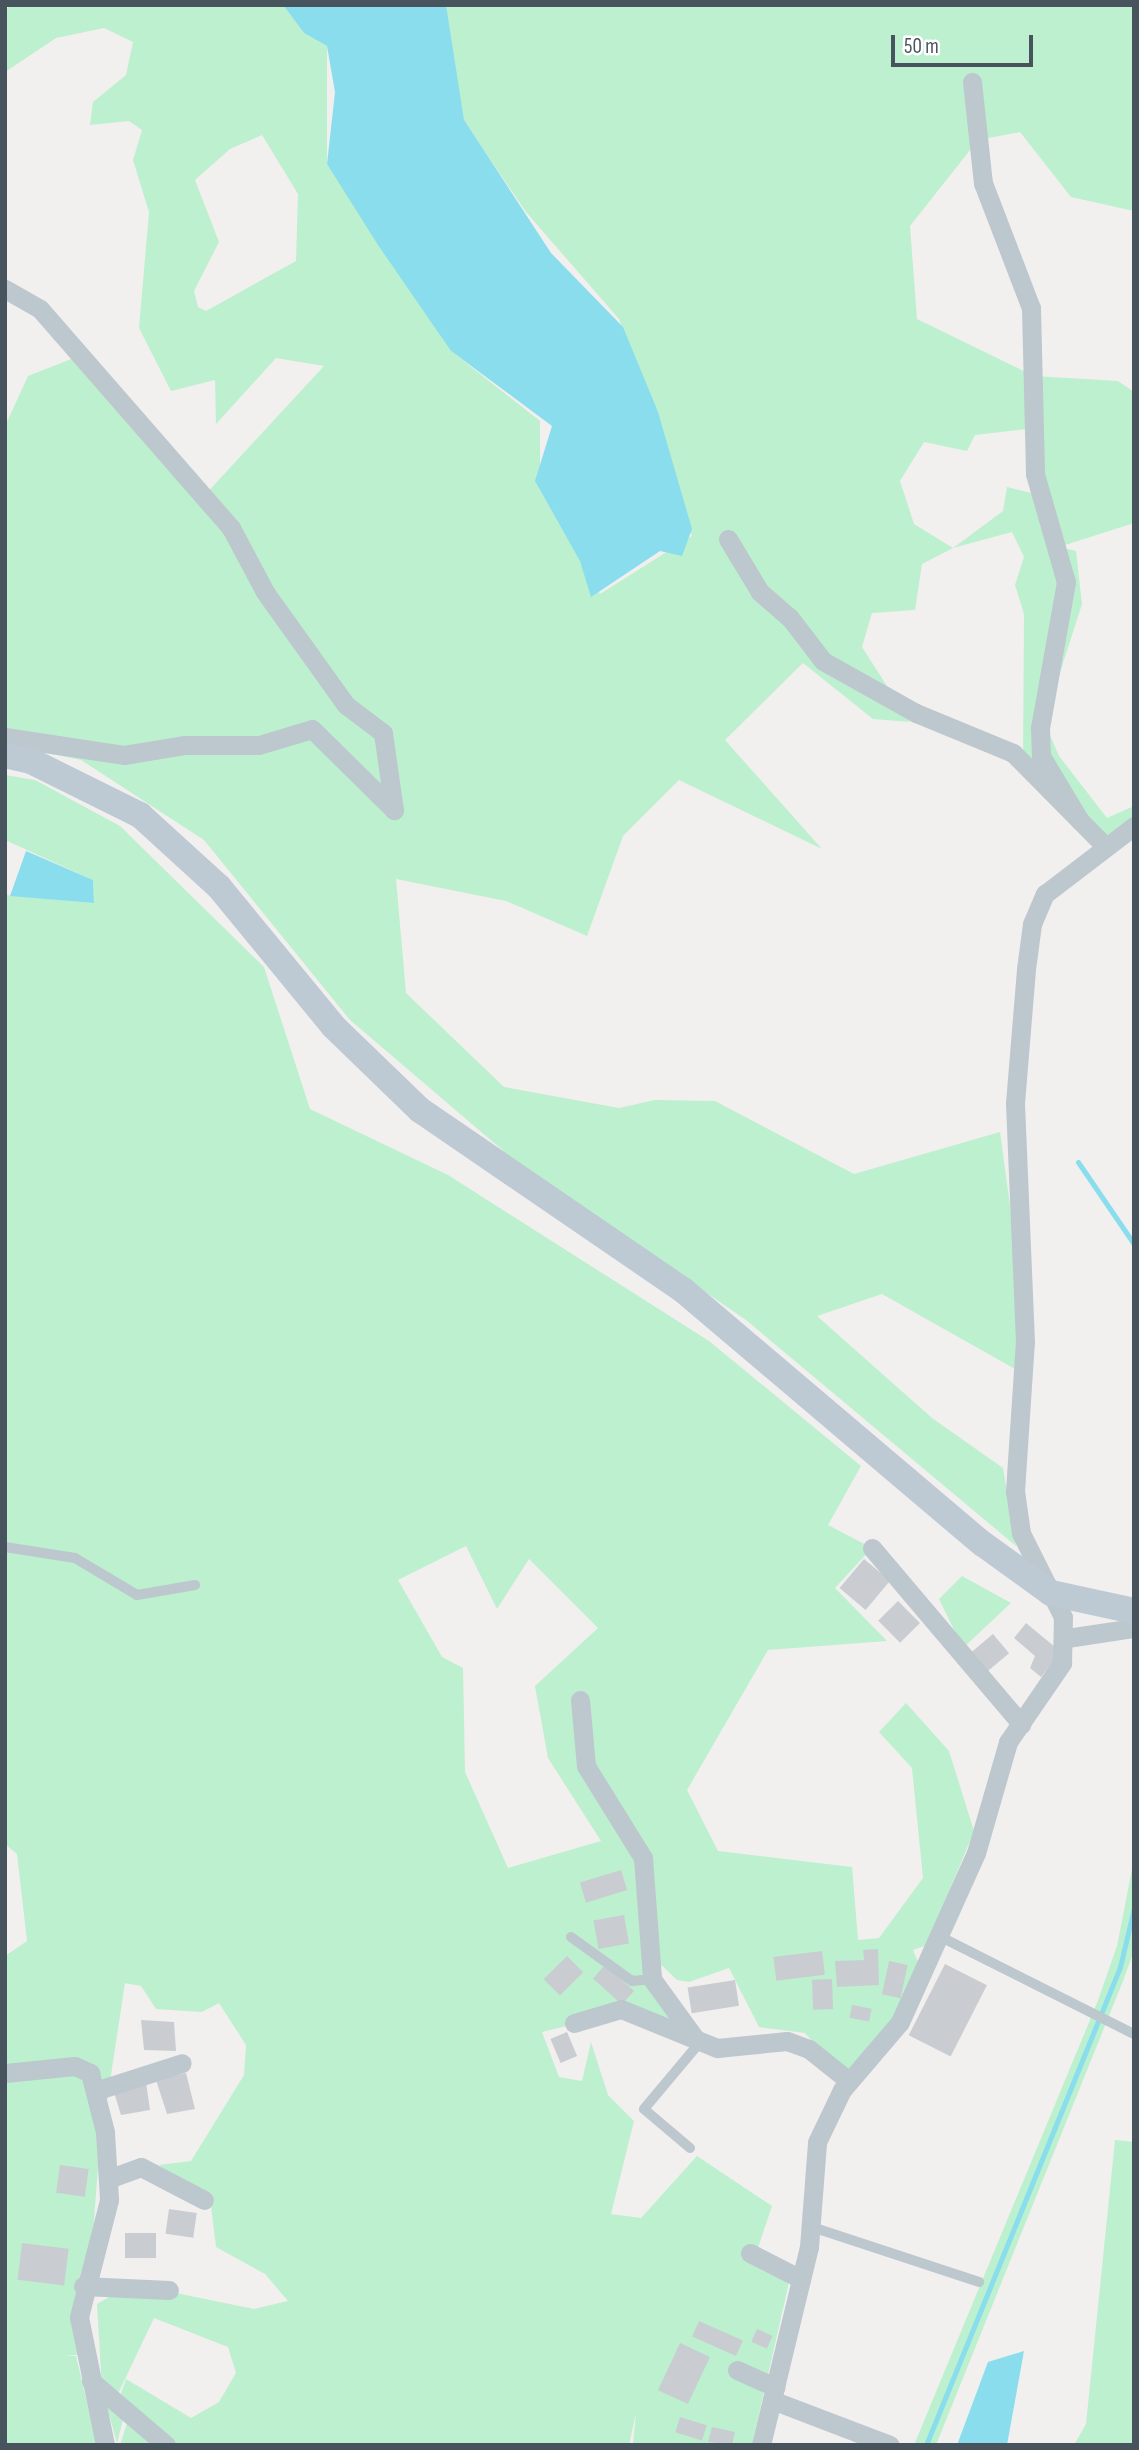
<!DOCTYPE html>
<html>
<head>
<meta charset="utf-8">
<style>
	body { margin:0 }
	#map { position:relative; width:1139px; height:2450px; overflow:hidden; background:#f2efef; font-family:"Sofia Sans Condensed",sans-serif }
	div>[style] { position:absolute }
	.green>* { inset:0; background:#bdf0ce }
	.water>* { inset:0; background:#8added }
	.stream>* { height:5px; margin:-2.5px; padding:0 2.5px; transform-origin:2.5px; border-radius:2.5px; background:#8added }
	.building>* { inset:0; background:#c9cdd2; transform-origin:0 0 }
	.lane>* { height:10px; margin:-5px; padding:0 5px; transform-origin:5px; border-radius:5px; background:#bdc7ce }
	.street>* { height:19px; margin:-9.5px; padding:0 9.5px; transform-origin:9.5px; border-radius:9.5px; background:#bdc7ce }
	.secondary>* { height:26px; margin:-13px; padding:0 13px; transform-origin:13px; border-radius:13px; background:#bdc9d3 }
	span { translate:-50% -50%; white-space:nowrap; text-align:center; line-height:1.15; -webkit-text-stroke:5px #fff; paint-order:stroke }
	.frame { position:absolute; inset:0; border:7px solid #47545d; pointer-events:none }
	.scale { position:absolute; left:891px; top:35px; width:142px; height:32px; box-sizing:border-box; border:4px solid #47545d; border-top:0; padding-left:9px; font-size:21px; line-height:24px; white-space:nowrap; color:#47545d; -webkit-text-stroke:5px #fff; paint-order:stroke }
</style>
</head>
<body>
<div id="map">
	<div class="green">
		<i style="clip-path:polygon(evenodd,11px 5px,283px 5px,304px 33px,327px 46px,327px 164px,451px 351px,540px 421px,540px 490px,600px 594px,692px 536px,619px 319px,526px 212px,458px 113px,443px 5px,1134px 5px,1134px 211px,1071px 197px,1020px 132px,978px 140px,910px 226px,917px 319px,1034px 376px,1118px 381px,1134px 392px,1134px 523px,1059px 547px,1076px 551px,1082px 604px,1056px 685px,1049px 733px,1059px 756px,1107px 818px,1134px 806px,1134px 828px,1103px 844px,1023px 763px,1024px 614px,1015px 585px,1024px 557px,1012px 532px,953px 548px,922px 564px,915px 610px,872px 613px,862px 647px,910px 722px,873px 719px,803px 663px,725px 740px,822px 849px,679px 780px,623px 836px,587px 936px,506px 901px,396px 879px,406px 993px,504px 1087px,619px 1108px,655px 1100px,715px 1101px,854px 1174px,1000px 1132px,1022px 1294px,1015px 1369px,882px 1294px,817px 1316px,932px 1418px,1003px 1468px,1016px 1546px,746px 1320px,514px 1160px,350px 1020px,204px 840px,81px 760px,5px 744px,5px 426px,28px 376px,89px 352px,203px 497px,324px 366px,276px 358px,216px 424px,215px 380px,171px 391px,139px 328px,149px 212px,133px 160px,142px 130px,129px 121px,90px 125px,93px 102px,126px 75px,133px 42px,104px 28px,56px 38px,5px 72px,5px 11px,11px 5px,262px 135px,298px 194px,296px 261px,206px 311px,198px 307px,194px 291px,219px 242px,195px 180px,230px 149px,262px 135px,11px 5px,1035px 428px,1035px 494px,1007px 487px,1003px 511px,953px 548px,914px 524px,900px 481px,924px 442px,967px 451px,975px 435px,1035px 428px)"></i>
		<i style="clip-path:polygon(evenodd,5px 775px,35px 780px,120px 826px,264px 967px,310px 1109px,448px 1175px,709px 1341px,861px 1466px,828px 1525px,872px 1548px,835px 1588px,887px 1641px,768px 1650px,687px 1790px,718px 1851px,852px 1867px,858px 1940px,879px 1938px,923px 1878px,912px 1768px,879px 1732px,906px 1703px,949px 1751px,974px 1831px,927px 1945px,913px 1950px,919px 1964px,892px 2022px,842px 2076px,805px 2033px,759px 2027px,729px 1968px,689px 1982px,677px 1980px,651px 1955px,674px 2029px,629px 2011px,542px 2032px,559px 2077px,582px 2081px,591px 2042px,608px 2095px,634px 2121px,611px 2214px,641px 2218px,697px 2156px,772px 2206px,757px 2251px,793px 2265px,752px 2445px,633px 2445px,636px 2413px,629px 2445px,120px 2445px,128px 2420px,118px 2402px,126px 2379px,191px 2418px,219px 2402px,236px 2373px,228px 2347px,154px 2318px,116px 2398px,123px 2420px,117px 2443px,102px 2389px,97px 2304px,132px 2284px,254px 2309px,288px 2301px,265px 2274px,216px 2247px,211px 2206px,159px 2165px,191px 2161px,244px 2075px,246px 2045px,219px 2003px,202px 2012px,156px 2009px,141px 1986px,125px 1983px,99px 2154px,84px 2354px,65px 2356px,76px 2356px,97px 2445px,5px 2445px,5px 1956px,27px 1941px,17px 1854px,5px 1844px,5px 895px,94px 903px,93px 880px,5px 840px,5px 775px,466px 1546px,497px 1609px,529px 1559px,598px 1628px,535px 1686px,548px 1758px,601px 1841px,508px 1868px,465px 1772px,463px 1668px,442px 1657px,398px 1580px,466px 1546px)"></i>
		<i style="clip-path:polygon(962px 1576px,1011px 1603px,963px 1648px,939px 1599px)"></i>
		<i style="clip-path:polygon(1134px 1859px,1134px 1951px,1123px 1981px,936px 2445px,914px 2445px,1097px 2003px,1117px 1946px)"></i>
		<i style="clip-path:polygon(1115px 2140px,1134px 2142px,1134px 2445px,1074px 2445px,1086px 2424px)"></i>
	</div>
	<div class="water">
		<i style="clip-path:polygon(283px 5px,446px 5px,464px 120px,551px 253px,623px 327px,658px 412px,692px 529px,682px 556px,660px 551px,591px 597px,580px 561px,535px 481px,552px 426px,451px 351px,378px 245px,327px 164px,335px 92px,327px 46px,304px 33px)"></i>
		<i style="clip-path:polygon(26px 851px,93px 880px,94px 903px,10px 896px)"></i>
		<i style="clip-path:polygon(1024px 2351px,1007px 2445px,957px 2445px,988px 2362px)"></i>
	</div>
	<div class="stream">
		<i style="left:1078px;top:1162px;width:99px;rotate:55.7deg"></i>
		<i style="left:926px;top:2445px;width:516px;rotate:-67.91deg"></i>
		<i style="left:1120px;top:1967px;width:61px;rotate:-76.7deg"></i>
	</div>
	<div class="building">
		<i style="left:864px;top:1559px;width:34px;height:38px;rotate:40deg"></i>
		<i style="left:898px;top:1601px;width:31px;height:28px;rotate:45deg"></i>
		<i style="clip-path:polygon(1026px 1623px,1061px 1652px,1041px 1677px,1030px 1668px,1035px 1656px,1014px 1638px)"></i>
		<i style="left:993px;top:1634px;width:25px;height:28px;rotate:50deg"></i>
		<i style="left:621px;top:1870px;width:21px;height:43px;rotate:73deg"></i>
		<i style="left:624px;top:1915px;width:29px;height:31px;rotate:80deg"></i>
		<i style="clip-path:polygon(878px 1949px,879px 1985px,837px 1987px,835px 1961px,864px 1960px,863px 1950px)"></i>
		<i style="left:822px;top:1951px;width:24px;height:49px;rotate:83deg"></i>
		<i style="left:567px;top:1956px;width:23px;height:33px;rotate:45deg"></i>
		<i style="left:889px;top:1961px;width:19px;height:34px;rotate:12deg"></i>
		<i style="left:945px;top:1964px;width:47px;height:80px;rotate:27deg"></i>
		<i style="left:605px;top:1965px;width:39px;height:18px;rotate:42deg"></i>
		<i style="left:832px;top:1979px;width:30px;height:20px;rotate:88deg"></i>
		<i style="left:735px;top:1980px;width:26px;height:48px;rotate:81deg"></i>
		<i style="left:852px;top:2005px;width:20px;height:13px;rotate:11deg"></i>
		<i style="clip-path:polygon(141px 2020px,174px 2022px,176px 2051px,144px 2050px)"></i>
		<i style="left:567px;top:2032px;width:26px;height:18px;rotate:67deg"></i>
		<i style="clip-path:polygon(186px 2073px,195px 2109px,167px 2114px,156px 2080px)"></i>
		<i style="clip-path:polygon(146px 2082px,150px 2110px,121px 2115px,113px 2089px)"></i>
		<i style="left:60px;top:2165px;width:29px;height:28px;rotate:8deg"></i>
		<i style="left:169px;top:2209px;width:28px;height:25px;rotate:8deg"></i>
		<i style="left:125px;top:2233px;width:31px;height:25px"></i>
		<i style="left:22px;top:2243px;width:47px;height:37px;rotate:7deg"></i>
		<i style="left:699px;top:2321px;width:48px;height:17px;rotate:24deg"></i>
		<i style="left:757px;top:2329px;width:17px;height:14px;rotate:24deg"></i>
		<i style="left:680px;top:2343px;width:33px;height:52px;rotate:25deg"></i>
		<i style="left:680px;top:2417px;width:28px;height:16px;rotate:17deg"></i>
		<i style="clip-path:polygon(712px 2427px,735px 2432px,732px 2445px,708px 2442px)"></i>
	</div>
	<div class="lane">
		<i style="left:5px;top:1547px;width:71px;rotate:8.9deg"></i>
		<i style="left:75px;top:1558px;width:72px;rotate:30.8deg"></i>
		<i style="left:137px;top:1595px;width:59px;rotate:-9.8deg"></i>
		<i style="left:939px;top:1936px;width:218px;rotate:26.7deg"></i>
		<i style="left:571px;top:1937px;width:75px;rotate:35.8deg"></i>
		<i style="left:632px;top:1981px;width:20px;rotate:-6deg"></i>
		<i style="left:690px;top:2148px;width:60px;rotate:-139.7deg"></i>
		<i style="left:644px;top:2109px;width:89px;rotate:-50deg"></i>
		<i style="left:812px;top:2227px;width:176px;rotate:18.2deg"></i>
	</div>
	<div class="street">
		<i style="left:972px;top:82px;width:102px;rotate:83.8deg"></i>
		<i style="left:983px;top:183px;width:134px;rotate:69deg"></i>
		<i style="left:1031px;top:308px;width:166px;rotate:88.6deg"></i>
		<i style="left:1035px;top:474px;width:112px;rotate:74deg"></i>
		<i style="left:1066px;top:582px;width:148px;rotate:100.1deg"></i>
		<i style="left:1040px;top:728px;width:28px;rotate:88deg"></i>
		<i style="left:1041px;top:756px;width:76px;rotate:59deg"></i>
		<i style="left:5px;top:289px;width:40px;rotate:29.7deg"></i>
		<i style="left:40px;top:309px;width:291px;rotate:48.9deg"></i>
		<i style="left:231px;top:528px;width:72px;rotate:62deg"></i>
		<i style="left:265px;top:592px;width:139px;rotate:54.4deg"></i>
		<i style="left:346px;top:705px;width:46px;rotate:37.1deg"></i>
		<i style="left:383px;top:733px;width:78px;rotate:81.9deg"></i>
		<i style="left:728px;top:539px;width:62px;rotate:58.9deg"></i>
		<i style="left:760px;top:592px;width:40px;rotate:41deg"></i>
		<i style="left:790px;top:618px;width:54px;rotate:52.5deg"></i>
		<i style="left:823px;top:661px;width:107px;rotate:29.2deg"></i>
		<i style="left:916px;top:713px;width:105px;rotate:22.4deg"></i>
		<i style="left:1013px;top:753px;width:132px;rotate:45.3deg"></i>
		<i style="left:5px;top:737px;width:120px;rotate:8.6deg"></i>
		<i style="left:124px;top:755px;width:62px;rotate:-9.3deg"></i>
		<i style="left:185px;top:745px;width:74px"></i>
		<i style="left:259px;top:745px;width:55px;rotate:-16.8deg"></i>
		<i style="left:312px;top:729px;width:115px;rotate:44.6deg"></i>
		<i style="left:872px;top:1548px;width:231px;rotate:49.7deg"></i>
		<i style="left:1067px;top:1638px;width:68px;rotate:-8.5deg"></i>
		<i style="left:580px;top:1700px;width:66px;rotate:84.8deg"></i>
		<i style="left:586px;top:1766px;width:108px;rotate:58.2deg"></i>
		<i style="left:643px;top:1858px;width:121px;rotate:85.7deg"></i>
		<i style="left:652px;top:1979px;width:72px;rotate:54.1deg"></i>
		<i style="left:574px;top:2023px;width:49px;rotate:-16.6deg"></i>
		<i style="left:621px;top:2009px;width:104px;rotate:22.1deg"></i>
		<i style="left:717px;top:2048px;width:70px;rotate:-5.7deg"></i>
		<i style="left:787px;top:2041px;width:23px;rotate:20deg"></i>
		<i style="left:809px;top:2049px;width:51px;rotate:38.7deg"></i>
		<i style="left:5px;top:2073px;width:70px;rotate:-5.7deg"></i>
		<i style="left:75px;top:2066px;width:17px;rotate:25deg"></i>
		<i style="left:90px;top:2073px;width:61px;rotate:75.7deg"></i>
		<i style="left:105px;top:2132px;width:68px;rotate:86.6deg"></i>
		<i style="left:109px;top:2200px;width:121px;rotate:104.4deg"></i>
		<i style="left:79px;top:2317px;width:131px;rotate:78.5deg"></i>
		<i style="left:95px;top:2091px;width:91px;rotate:-17.8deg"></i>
		<i style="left:108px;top:2179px;width:35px;rotate:-20deg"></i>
		<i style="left:141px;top:2167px;width:71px;rotate:27.6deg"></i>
		<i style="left:750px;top:2253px;width:57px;rotate:27deg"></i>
		<i style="left:83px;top:2286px;width:86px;rotate:2.7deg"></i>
		<i style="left:737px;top:2370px;width:42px;rotate:24.1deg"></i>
		<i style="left:91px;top:2381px;width:99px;rotate:40.5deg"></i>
		<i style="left:772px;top:2400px;width:126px;rotate:20.9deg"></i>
		<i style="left:761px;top:2445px;width:204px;rotate:-76.4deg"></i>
		<i style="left:809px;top:2247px;width:105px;rotate:-85.6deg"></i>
		<i style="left:817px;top:2142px;width:58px;rotate:-64.3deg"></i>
		<i style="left:842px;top:2090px;width:89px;rotate:-49.5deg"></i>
		<i style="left:900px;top:2022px;width:185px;rotate:-65.8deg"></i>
		<i style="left:976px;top:1853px;width:116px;rotate:-73.9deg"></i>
		<i style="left:1008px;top:1742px;width:96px;rotate:-55.6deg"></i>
		<i style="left:1062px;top:1663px;width:46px;rotate:-88.8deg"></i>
		<i style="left:1063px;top:1617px;width:94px;rotate:-116.6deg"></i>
		<i style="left:1021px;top:1533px;width:42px;rotate:-98.1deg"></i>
		<i style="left:1015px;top:1491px;width:149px;rotate:-86.2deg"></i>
		<i style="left:1025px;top:1342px;width:239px;rotate:-92.4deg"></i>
		<i style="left:1015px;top:1103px;width:134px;rotate:-85.3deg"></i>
		<i style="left:1026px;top:969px;width:45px;rotate:-82.4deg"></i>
		<i style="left:1032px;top:924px;width:33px;rotate:-67deg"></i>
		<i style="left:1045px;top:894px;width:112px;rotate:-37.4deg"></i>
	</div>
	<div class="secondary">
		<i style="left:5px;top:755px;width:27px;rotate:13deg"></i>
		<i style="left:31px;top:761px;width:122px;rotate:26.4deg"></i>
		<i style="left:140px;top:815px;width:107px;rotate:42.3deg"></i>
		<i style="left:219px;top:887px;width:180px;rotate:50.6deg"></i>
		<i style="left:333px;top:1026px;width:121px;rotate:44deg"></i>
		<i style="left:420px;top:1110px;width:319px;rotate:34.4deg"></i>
		<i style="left:683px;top:1290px;width:393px;rotate:40.3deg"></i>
		<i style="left:983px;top:1544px;width:84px;rotate:35.8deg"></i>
		<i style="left:1051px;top:1593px;width:85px;rotate:12.2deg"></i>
	</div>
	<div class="frame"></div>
	<div class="scale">50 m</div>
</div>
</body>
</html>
